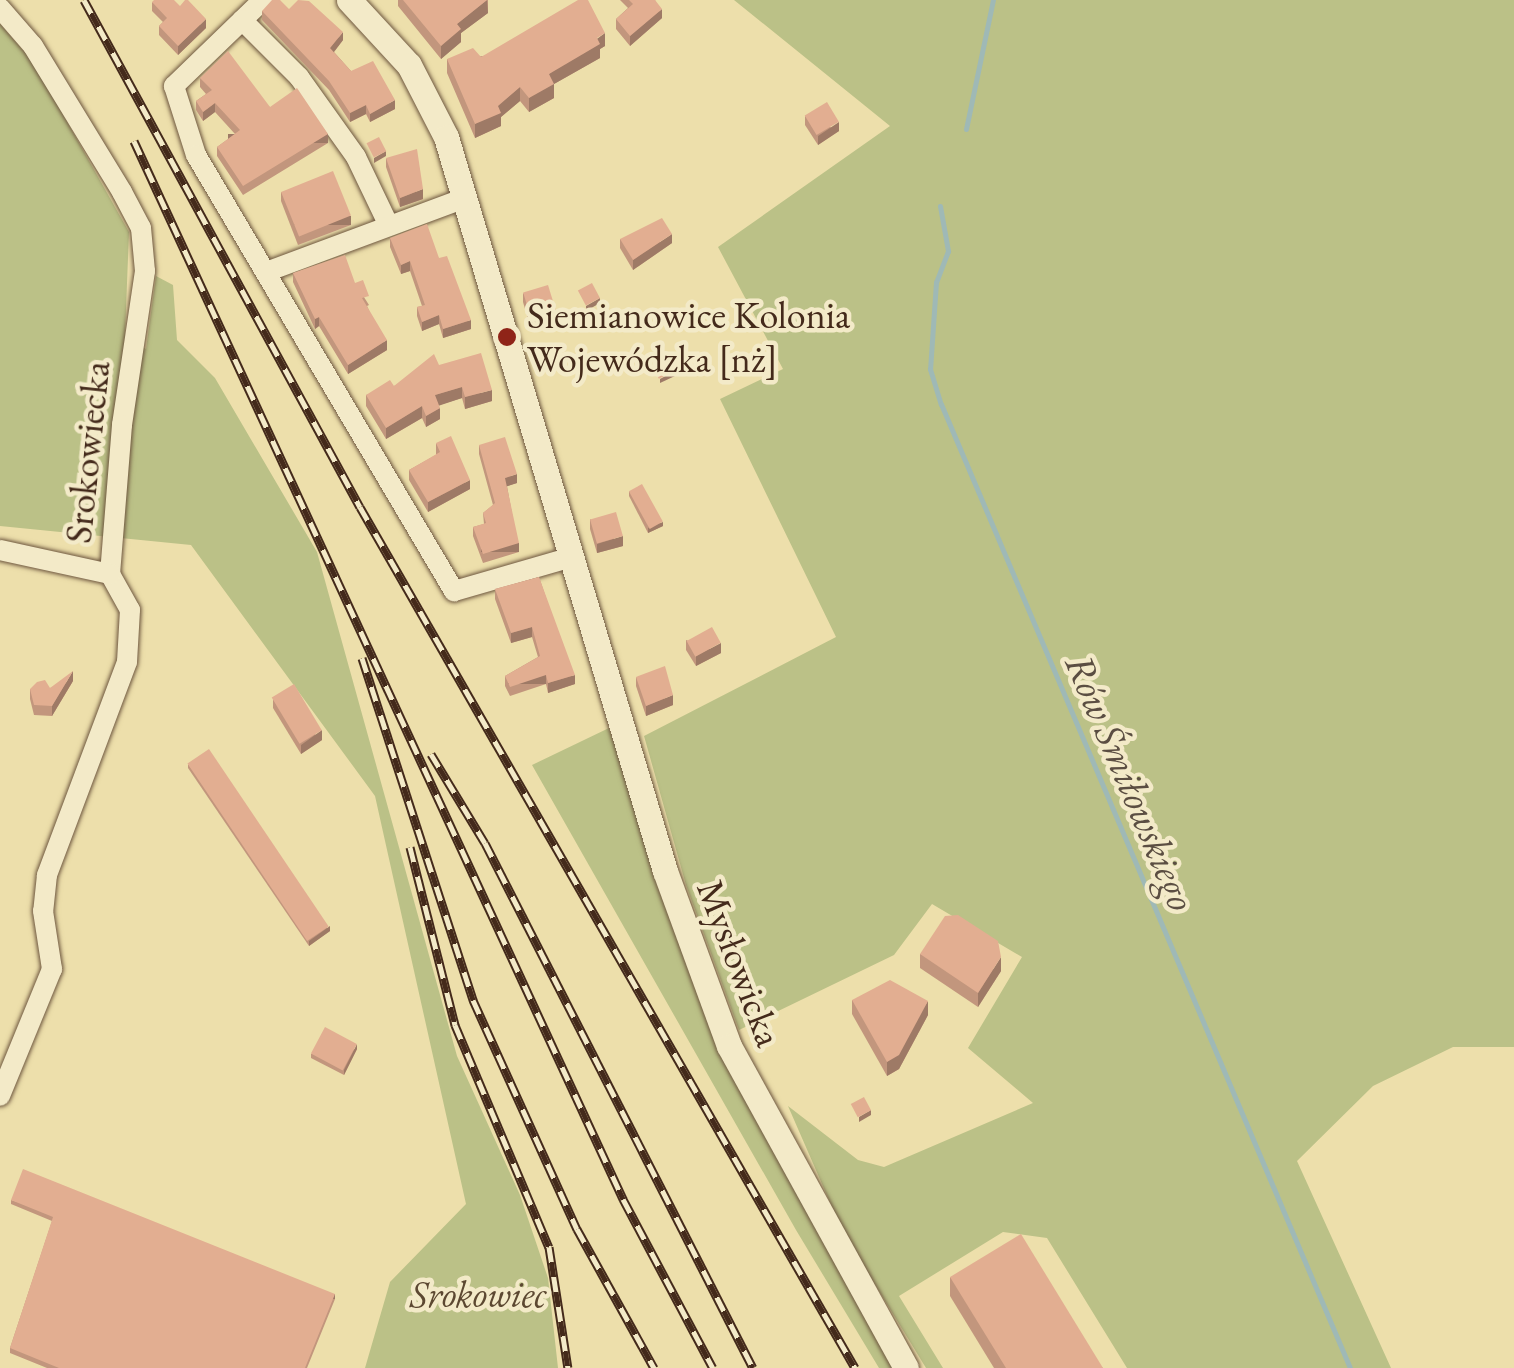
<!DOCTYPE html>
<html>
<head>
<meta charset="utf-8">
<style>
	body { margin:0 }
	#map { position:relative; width:1514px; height:1368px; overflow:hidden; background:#eddfab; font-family:"EB Garamond",serif }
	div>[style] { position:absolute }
	.green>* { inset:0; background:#bbc187 }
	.stream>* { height:5px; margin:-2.5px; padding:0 2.5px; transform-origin:2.5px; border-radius:2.5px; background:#9fb9b6 }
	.roads { filter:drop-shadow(0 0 2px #6e573f) drop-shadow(0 0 2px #6e573f) }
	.minor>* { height:20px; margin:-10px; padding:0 10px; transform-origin:10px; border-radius:10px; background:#f3eac8 }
	.tertiary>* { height:25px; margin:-12.5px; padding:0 12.5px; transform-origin:12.5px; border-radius:12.5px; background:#f3eac8 }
	.rail>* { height:9px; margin-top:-4.5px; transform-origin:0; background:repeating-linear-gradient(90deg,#f3eac8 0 15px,#442a1b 0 30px); box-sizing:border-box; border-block:2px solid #442a1b }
	.wall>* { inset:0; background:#c2967d }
	.shaded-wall>* { inset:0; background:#9e7a66; transform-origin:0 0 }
	.building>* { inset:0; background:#e2ae91; transform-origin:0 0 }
	.dots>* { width:28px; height:28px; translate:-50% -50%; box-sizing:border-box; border:5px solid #f3eac8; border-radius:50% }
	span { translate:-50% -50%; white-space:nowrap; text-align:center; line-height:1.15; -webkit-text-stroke:9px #f3eac8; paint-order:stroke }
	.poi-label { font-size:38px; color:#442a1b }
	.left { translate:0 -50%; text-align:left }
	.street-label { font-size:38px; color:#442a1b }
	.park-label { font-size:38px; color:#5c4831; font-style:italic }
	.water-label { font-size:40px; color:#5b4e42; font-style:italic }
</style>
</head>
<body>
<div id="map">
	<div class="green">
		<i style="clip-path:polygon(734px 0,1514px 0,1514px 1047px,1453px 1047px,1373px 1086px,1297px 1161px,1391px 1368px,1127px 1368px,1047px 1238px,1003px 1232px,899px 1296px,943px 1368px,926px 1368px,843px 1232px,788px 1106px,858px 1160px,884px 1167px,1033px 1103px,968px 1048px,1022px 957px,932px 904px,894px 955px,739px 1030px,686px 885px,644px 736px,836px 637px,720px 399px,783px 369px,718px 247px,890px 126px)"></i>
		<i style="clip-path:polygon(0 24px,34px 63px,129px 232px,125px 335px,146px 349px,156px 276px,173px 285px,177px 340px,215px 378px,317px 552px,457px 1056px,520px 1195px,548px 1278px,558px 1368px,365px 1368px,390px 1282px,466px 1204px,375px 796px,191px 545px,0 526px)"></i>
		<i style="clip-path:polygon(609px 728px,721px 1051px,895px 1368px,879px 1368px,796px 1230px,532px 765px)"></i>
	</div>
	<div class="stream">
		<i style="left:966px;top:129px;width:132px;rotate:-78.2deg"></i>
		<i style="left:940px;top:206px;width:46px;rotate:79.9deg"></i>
		<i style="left:948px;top:251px;width:33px;rotate:111deg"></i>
		<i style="left:936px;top:282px;width:87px;rotate:93.9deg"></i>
		<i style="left:930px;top:369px;width:37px;rotate:73deg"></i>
		<i style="left:941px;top:404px;width:1047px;rotate:67.01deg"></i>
	</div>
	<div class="roads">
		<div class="minor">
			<i style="left:263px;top:0;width:124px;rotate:136deg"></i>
			<i style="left:174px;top:86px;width:72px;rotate:72.3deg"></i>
			<i style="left:196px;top:155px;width:507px;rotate:59.39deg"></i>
			<i style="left:454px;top:591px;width:123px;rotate:-16.1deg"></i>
			<i style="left:0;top:8px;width:50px;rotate:49deg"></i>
			<i style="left:33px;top:46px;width:171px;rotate:58.6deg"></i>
			<i style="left:122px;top:192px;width:41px;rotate:62.2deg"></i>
			<i style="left:141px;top:228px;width:43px;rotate:84.7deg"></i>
			<i style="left:145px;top:271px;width:156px;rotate:98.5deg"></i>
			<i style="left:122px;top:425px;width:149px;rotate:94.6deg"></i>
			<i style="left:110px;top:574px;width:41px;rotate:60.9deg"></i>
			<i style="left:130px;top:610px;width:52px;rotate:93.3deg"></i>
			<i style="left:127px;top:662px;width:228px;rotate:110.6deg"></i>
			<i style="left:47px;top:875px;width:36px;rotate:96deg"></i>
			<i style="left:43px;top:911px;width:59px;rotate:81.2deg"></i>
			<i style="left:52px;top:969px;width:137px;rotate:112.3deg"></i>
			<i style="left:242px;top:20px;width:81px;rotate:45deg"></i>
			<i style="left:299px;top:77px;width:98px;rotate:54.5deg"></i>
			<i style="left:356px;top:157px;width:76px;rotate:64.4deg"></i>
			<i style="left:266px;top:272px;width:212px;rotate:-20.4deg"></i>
			<i style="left:0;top:550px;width:113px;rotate:12.3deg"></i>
		</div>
		<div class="tertiary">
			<i style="left:349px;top:0;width:88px;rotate:47.3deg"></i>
			<i style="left:409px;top:65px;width:81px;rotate:62.8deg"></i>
			<i style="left:446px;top:137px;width:766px;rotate:73.39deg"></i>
			<i style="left:665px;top:871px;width:186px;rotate:69.9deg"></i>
			<i style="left:729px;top:1046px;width:367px;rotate:61.2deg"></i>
		</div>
	</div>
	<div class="rail">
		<i style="left:84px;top:0;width:577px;rotate:61.44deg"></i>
		<i style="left:360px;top:507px;width:993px;rotate:60.1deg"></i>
		<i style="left:134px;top:141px;width:1166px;rotate:65.19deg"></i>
		<i style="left:623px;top:1199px;width:191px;rotate:62deg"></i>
		<i style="left:362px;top:658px;width:360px;rotate:72deg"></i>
		<i style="left:473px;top:1000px;width:252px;rotate:65.6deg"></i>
		<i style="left:577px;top:1229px;width:159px;rotate:61deg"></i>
		<i style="left:431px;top:754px;width:104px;rotate:58.8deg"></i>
		<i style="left:485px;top:843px;width:589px;rotate:62.96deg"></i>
		<i style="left:410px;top:847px;width:184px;rotate:75.8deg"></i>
		<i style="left:455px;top:1025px;width:241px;rotate:67.1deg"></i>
		<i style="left:549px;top:1247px;width:122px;rotate:81.1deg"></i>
	</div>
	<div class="wall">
		<i style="clip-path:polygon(398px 0,488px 0,488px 13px,461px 33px,461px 42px,441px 59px,398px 6px)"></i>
		<i style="clip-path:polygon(620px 0,655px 0,662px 18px,630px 46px,616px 29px,616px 19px,628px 8px)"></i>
		<i style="clip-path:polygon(152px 2px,206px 28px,178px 55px,159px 35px,159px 26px,163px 22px,152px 11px)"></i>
		<i style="clip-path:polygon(289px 9px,343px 40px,334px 52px,351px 71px,395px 109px,370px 122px,366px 114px,350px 122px,329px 90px,262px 20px,262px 11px)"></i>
		<i style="clip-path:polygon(605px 46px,600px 49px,600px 58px,554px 84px,554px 98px,529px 112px,520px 101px,501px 117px,501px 126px,475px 138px,447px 73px,447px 59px)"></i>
		<i style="clip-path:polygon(200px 78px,270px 107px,328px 143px,243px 195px,217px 156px,217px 147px,235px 134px,215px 112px,203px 121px,196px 110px,196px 101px,206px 94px,200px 87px)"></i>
		<i style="clip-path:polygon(805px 116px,839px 131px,818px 145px,805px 125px)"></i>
		<i style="clip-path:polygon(386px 158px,423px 199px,400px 207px,386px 167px)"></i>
		<i style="clip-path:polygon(281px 192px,351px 225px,298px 245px,281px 201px)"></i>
		<i style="clip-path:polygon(390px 238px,439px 258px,471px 329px,443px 338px,439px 324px,422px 331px,417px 316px,417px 307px,422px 306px,410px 271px,401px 274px,390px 247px)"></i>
		<i style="clip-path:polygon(620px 239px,672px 243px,633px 270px,620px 248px)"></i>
		<i style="clip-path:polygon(293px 273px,355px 283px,369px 305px,367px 306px,387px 350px,348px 374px,319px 326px,315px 329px,293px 282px)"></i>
		<i style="clip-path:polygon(523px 293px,556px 321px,531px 329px,523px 302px)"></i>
		<i style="clip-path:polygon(439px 365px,492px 401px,465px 409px,462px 398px,439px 405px,440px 419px,426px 427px,422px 418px,386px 439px,366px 406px,366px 395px,394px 386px)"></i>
		<i style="clip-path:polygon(436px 443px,470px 489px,428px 512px,409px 480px,409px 470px,436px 455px)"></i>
		<i style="clip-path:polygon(479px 445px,517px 483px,507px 486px,519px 552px,483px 563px,473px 536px,473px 527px,484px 524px,483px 513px,493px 505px,479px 454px)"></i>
		<i style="clip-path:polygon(629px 491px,663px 526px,648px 533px,629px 496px)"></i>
		<i style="clip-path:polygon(590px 519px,623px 546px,597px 553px,590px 529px)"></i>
		<i style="clip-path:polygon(539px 577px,575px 684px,548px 693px,546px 684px,510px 696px,505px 686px,505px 676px,538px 657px,532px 637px,511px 643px,495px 599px,495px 589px)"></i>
		<i style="clip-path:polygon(686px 640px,721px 653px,696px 666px,686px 650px)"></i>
		<i style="clip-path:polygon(636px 677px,673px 705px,646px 716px,636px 686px)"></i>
		<i style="clip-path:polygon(73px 681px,52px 716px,34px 715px,30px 699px,30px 689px,50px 688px)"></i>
		<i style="clip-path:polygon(273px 699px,322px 740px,301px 754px,273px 708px)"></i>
		<i style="clip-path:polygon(188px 764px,330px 931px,309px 946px,188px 768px)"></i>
		<i style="clip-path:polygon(920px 954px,1001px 971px,978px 1007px,920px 968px)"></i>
		<i style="clip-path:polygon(852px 1000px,928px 1015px,899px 1069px,887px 1076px,852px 1014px)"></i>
		<i style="clip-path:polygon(357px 1049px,344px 1075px,311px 1058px,311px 1054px)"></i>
		<i style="clip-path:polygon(11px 1200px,335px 1299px,307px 1368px,47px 1368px,10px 1353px,10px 1348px,52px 1221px,11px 1204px)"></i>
		<i style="clip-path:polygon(950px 1277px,1103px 1368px,994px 1368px,950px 1296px)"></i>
	</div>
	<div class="shaded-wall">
		<i style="clip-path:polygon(487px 0,488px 13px,461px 33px,461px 42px,441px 59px,441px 46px,457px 24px)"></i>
		<i style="clip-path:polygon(662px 9px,662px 18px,630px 46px,630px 36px)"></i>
		<i style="clip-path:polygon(206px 19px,206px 28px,178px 55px,178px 46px)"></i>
		<i style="clip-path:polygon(343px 32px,343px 40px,330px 57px,330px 48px)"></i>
		<i style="clip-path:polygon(605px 33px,605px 46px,600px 49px,600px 58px,554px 84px,554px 98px,529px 112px,529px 98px,549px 74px)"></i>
		<i style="clip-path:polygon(520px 87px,520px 101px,501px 117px,501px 126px,475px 138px,475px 124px)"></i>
		<i style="clip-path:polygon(395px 100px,395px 109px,370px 122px,370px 114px)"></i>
		<i style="clip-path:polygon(215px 103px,215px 112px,203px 121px,203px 112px)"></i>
		<i style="clip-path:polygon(366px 105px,366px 114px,350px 122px,350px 113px)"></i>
		<i style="clip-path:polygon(839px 122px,839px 131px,818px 145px,818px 136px)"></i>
		<i style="left:328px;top:134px;width:9px;height:100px;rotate:90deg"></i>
		<i style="clip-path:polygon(386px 151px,386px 156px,374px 163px,374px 158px)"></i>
		<i style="clip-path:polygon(423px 189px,423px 199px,400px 207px,400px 198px)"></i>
		<i style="left:351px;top:216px;width:9px;height:57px;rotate:90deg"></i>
		<i style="clip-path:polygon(672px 234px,672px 243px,633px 270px,633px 260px)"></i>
		<i style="clip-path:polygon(410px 261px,410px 271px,401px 274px,401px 265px)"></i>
		<i style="clip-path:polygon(600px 298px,600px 303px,586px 311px,586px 306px)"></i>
		<i style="clip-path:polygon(556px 311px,556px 321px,531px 329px,531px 320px)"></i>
		<i style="clip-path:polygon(439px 315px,439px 324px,422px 331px,422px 322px)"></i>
		<i style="clip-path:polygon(319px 317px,319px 326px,315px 329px,315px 319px)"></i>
		<i style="clip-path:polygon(471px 320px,471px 329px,443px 338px,443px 329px)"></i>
		<i style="clip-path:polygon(387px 340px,387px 350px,348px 374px,348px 365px)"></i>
		<i style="clip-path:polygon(675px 371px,675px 376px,660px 383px,660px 379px)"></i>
		<i style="clip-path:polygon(462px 387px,462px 398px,435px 407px,435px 395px)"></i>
		<i style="clip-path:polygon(492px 390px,492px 401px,465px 409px,465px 397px)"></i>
		<i style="clip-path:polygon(422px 406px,422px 418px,386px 439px,386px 428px)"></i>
		<i style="clip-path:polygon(440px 408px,440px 419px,426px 427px,426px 416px)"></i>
		<i style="clip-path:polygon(517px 474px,517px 483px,505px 487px,505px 478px)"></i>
		<i style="clip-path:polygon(470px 480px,470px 489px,428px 512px,428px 502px)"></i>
		<i style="clip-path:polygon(663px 522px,663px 526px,648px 533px,648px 528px)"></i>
		<i style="clip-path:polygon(623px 536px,623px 546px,597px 553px,597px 544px)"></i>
		<i style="left:519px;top:543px;width:9px;height:38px;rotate:90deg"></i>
		<i style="clip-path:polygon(532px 627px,532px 637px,511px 643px,511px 633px)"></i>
		<i style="clip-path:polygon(721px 643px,721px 653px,696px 666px,696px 656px)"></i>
		<i style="clip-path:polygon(73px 671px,73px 681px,52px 716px,52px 706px)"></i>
		<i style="left:546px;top:675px;width:9px;height:38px;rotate:90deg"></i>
		<i style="clip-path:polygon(575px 675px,575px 684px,548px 693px,548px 683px)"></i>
		<i style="clip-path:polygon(673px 695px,673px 705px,646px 716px,646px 706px)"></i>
		<i style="clip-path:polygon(322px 730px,322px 740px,301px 754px,301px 745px)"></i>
		<i style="clip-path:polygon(330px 926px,330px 931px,309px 946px,309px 941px)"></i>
		<i style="clip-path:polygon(1001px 957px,1001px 971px,978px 1007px,978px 993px)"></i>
		<i style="clip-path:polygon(928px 1001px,928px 1015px,899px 1069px,887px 1076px,887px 1062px)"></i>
		<i style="clip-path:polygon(357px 1044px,357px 1049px,344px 1075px,344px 1070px)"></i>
		<i style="clip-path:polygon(871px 1110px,871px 1115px,859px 1122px,859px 1117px)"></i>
		<i style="left:335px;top:1294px;width:5px;height:80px;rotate:90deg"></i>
	</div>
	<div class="building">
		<i style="clip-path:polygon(154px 0,174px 0,180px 6px,185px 0,188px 0,206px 19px,178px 46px,159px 26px,167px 18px,152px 2px)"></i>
		<i style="clip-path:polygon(272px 0,280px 0,289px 9px,298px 0,309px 1px,343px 32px,330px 48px,351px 71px,373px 61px,395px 100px,370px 114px,366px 105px,350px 113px,329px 81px,262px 11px)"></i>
		<i style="clip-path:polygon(403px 0,487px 0,457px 24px,461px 29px,441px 46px)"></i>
		<i style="clip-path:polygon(578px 0,588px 0,605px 33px,597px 38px,600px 44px,549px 74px,554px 84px,529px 98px,520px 87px,498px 106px,501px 113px,475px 124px,447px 59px,473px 48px,481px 57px)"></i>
		<i style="clip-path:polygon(629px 0,655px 0,662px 9px,630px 36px,616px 19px,633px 4px)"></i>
		<i style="clip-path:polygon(228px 51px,270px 107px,297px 88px,328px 134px,243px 186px,217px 147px,240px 130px,215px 103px,203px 112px,196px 101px,212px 90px,200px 78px)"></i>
		<i style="left:827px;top:102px;width:23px;height:26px;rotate:59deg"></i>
		<i style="left:379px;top:137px;width:16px;height:14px;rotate:63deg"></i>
		<i style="clip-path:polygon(417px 149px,423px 189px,400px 198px,386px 158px)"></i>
		<i style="left:333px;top:171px;width:48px;height:56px;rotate:68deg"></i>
		<i style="clip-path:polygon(662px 218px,672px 234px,633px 260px,620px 239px)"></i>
		<i style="clip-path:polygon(427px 224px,439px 258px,447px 256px,471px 320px,443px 329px,439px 315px,422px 322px,417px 307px,425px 305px,410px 261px,401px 265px,390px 238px)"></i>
		<i style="clip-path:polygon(345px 255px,355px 283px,363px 280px,369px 296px,362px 298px,387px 340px,348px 365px,319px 317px,315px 319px,293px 273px)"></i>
		<i style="left:592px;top:283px;width:17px;height:16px;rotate:62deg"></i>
		<i style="left:548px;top:285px;width:27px;height:26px;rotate:73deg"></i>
		<i style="clip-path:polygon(481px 353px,492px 390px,465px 397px,462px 387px,435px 395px,440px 408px,426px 416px,422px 406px,386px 428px,366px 395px,390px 380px,394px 386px,434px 354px,439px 365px)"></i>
		<i style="left:669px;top:359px;width:13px;height:18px;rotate:63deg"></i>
		<i style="clip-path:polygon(451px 436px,470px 480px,428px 502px,409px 470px,440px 452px,436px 443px)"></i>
		<i style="clip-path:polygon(505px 437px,517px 474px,505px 478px,519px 543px,483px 554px,473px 527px,486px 523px,483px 513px,495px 503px,479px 445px)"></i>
		<i style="left:642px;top:484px;width:43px;height:15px;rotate:61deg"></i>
		<i style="left:616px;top:512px;width:25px;height:27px;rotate:74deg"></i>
		<i style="clip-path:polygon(539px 577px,575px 675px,548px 683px,546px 675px,510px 687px,505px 676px,540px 656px,532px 627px,511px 633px,495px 589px)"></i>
		<i style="left:712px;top:627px;width:18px;height:29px;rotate:61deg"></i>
		<i style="clip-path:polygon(665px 666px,673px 695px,646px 706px,636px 677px)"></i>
		<i style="clip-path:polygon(73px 671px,52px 706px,34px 705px,30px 689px,37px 682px,45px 680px,50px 688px)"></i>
		<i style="left:294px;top:684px;width:54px;height:26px;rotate:59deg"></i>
		<i style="left:209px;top:749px;width:214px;height:26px;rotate:56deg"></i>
		<i style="clip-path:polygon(958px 915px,998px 941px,1001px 957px,978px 993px,920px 954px,945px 916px)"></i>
		<i style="clip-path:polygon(890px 980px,928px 1001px,899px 1055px,887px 1062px,852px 1000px)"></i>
		<i style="left:325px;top:1027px;width:36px;height:30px;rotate:28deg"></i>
		<i style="left:864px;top:1097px;width:15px;height:15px;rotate:62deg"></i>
		<i style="clip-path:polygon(23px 1169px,335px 1294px,305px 1368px,59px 1368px,10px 1348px,53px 1217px,11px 1200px)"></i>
		<i style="clip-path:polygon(1021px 1234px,1103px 1368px,1006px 1368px,950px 1277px)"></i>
	</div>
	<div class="dots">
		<i style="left:507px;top:337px;background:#8f2418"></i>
	</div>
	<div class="poi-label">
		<span class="left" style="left:527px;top:337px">Siemianowice Kolonia<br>Wojewódzka [nż]</span>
	</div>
	<div class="street-label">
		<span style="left:87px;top:452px;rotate:-84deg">Srokowiecka</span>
		<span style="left:740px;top:963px;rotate:69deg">Mysłowicka</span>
	</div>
	<div class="park-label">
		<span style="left:478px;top:1294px">Srokowiec</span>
	</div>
	<div class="water-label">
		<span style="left:1131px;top:782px;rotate:67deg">Rów Śmiłowskiego</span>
	</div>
</div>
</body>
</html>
